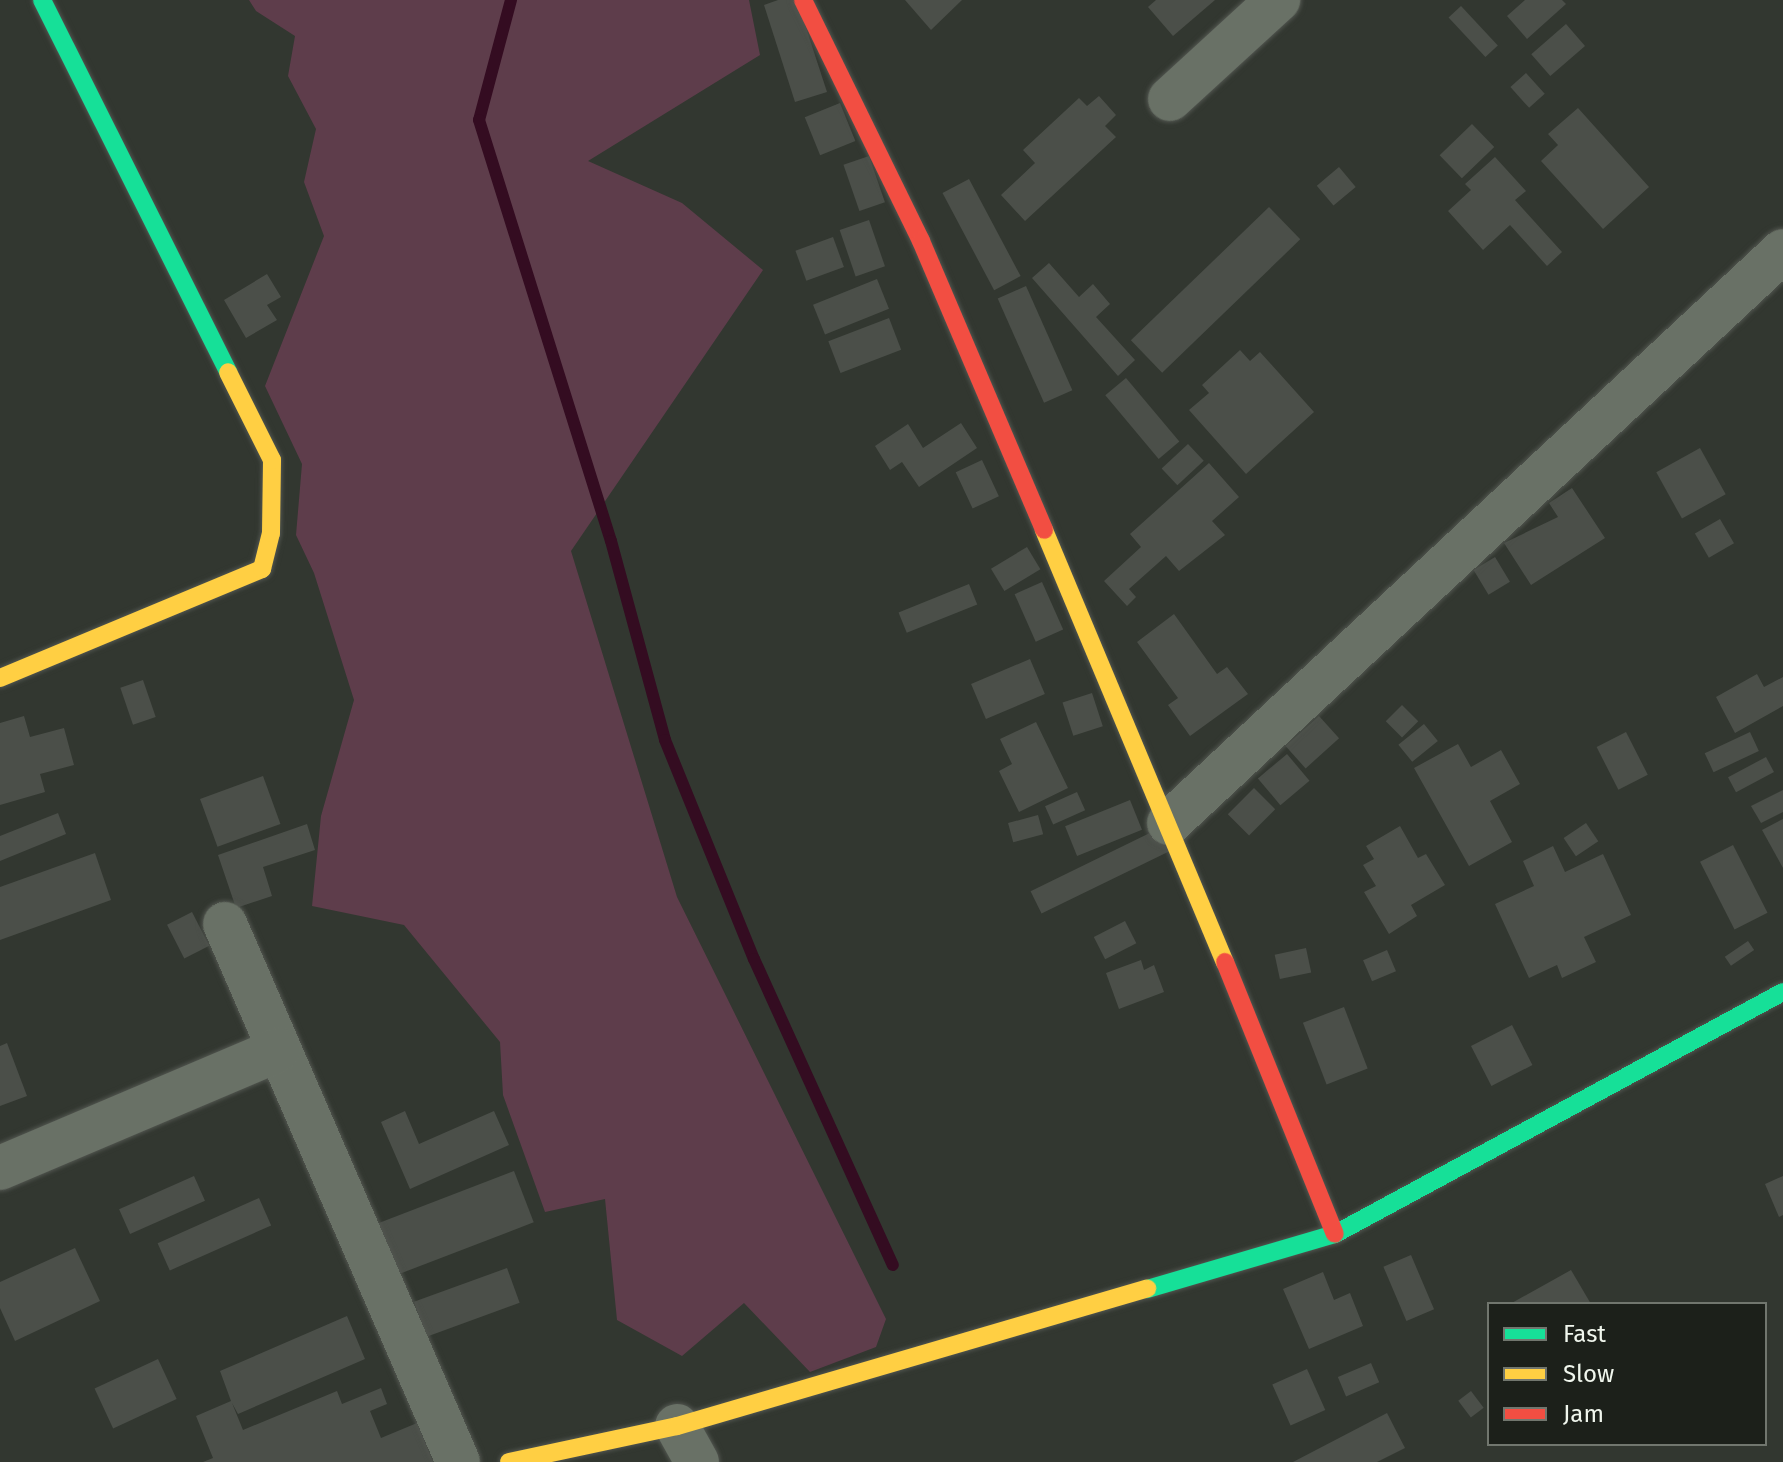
<!DOCTYPE html>
<html>
<head>
<meta charset="utf-8">
<style>
	body { margin:0 }
	#map { position:relative; width:1783px; height:1462px; overflow:hidden; background:#323730; font-family:"Fira Sans",sans-serif }
	div>[style] { position:absolute }
	.green>* { inset:0; background:#5e3d4b }
	.stream>* { height:12px; margin:-6px; padding:0 6px; transform-origin:6px; border-radius:6px; background:#340c21 }
	.building>* { inset:0; background:#4b4f49; transform-origin:0 0 }
	.roads { filter:drop-shadow(0 0 2px #51554f) drop-shadow(0 0 2px #51554f) }
	.street>* { height:44px; margin:-22px; padding:0 22px; transform-origin:22px; border-radius:22px; background:#697166 }
	.fast>* { height:18px; margin:-9px; padding:0 9px; transform-origin:9px; border-radius:9px; background:#16e098 }
	.slow>* { height:18px; margin:-9px; padding:0 9px; transform-origin:9px; border-radius:9px; background:#ffcf43 }
	.jam>* { height:18px; margin:-9px; padding:0 9px; transform-origin:9px; border-radius:9px; background:#f24e42 }
	span { translate:-50% -50%; white-space:nowrap; text-align:center; line-height:1.15; -webkit-text-stroke:8px #1c201a; paint-order:stroke }
	.legend { position:absolute; left:1487px; top:1302px; width:280px; height:144px; box-sizing:border-box; background:#1c201a; border:2px solid #71766e; margin:0; padding:10px 14px; list-style:none; font-size:24px; color:#f0f6ed }
	.legend li { display:flex; align-items:center; gap:16px; height:40px }
	.legend b { width:40px; border:2px solid #71766e }
</style>
</head>
<body>
<div id="map">
	<div class="green">
		<i style="clip-path:polygon(249px 0,749px 0,760px 55px,588px 161px,682px 203px,763px 270px,571px 551px,677px 897px,886px 1319px,876px 1347px,810px 1372px,744px 1303px,682px 1356px,617px 1320px,605px 1199px,545px 1212px,503px 1095px,500px 1042px,404px 925px,312px 906px,321px 816px,354px 700px,314px 573px,296px 535px,302px 464px,265px 386px,324px 236px,304px 182px,316px 129px,288px 76px,295px 36px,256px 11px)"></i>
	</div>
	<div class="stream">
		<i style="left:511px;top:0;width:124px;rotate:104.9deg"></i>
		<i style="left:479px;top:120px;width:441px;rotate:72.6deg"></i>
		<i style="left:611px;top:541px;width:206px;rotate:74.8deg"></i>
		<i style="left:665px;top:740px;width:236px;rotate:67.9deg"></i>
		<i style="left:754px;top:959px;width:336px;rotate:65.6deg"></i>
	</div>
	<div class="building">
		<i style="clip-path:polygon(778px 0,797px 0,827px 92px,795px 102px,764px 5px)"></i>
		<i style="clip-path:polygon(905px 0,962px 0,931px 30px)"></i>
		<i style="clip-path:polygon(1156px 0,1215px 0,1173px 36px,1148px 7px)"></i>
		<i style="clip-path:polygon(1525px 0,1562px 0,1566px 4px,1527px 39px,1507px 16px)"></i>
		<i style="left:1461px;top:6px;width:54px;height:17px;rotate:47deg"></i>
		<i style="left:1566px;top:24px;width:29px;height:46px;rotate:49deg"></i>
		<i style="left:1526px;top:73px;width:28px;height:21px;rotate:48deg"></i>
		<i style="clip-path:polygon(1099px 96px,1116px 115px,1105px 126px,1116px 137px,1025px 221px,1001px 195px,1035px 163px,1023px 150px,1079px 98px,1087px 106px)"></i>
		<i style="left:840px;top:103px;width:41px;height:38px;rotate:68deg"></i>
		<i style="clip-path:polygon(1578px 108px,1649px 187px,1603px 229px,1541px 161px,1558px 145px,1548px 134px)"></i>
		<i style="left:1472px;top:124px;width:32px;height:45px;rotate:46deg"></i>
		<i style="left:869px;top:156px;width:49px;height:27px;rotate:71deg"></i>
		<i style="clip-path:polygon(1495px 157px,1526px 191px,1515px 200px,1562px 252px,1547px 266px,1510px 225px,1483px 250px,1448px 211px,1471px 190px,1465px 184px)"></i>
		<i style="left:1339px;top:167px;width:26px;height:29px;rotate:50deg"></i>
		<i style="left:969px;top:179px;width:110px;height:30px;rotate:62deg"></i>
		<i style="left:1269px;top:207px;width:45px;height:192px;rotate:46deg"></i>
		<i style="left:869px;top:220px;width:49px;height:31px;rotate:71deg"></i>
		<i style="left:833px;top:237px;width:32px;height:40px;rotate:70deg"></i>
		<i style="clip-path:polygon(1049px 263px,1079px 297px,1093px 284px,1110px 304px,1096px 317px,1135px 360px,1118px 376px,1032px 278px)"></i>
		<i style="clip-path:polygon(267px 274px,281px 297px,267px 305px,277px 320px,246px 338px,224px 300px)"></i>
		<i style="left:877px;top:279px;width:32px;height:69px;rotate:68deg"></i>
		<i style="left:1026px;top:286px;width:114px;height:31px;rotate:66deg"></i>
		<i style="left:889px;top:318px;width:34px;height:65px;rotate:69deg"></i>
		<i style="clip-path:polygon(1240px 350px,1250px 361px,1260px 352px,1314px 412px,1246px 474px,1189px 410px,1209px 393px,1202px 385px)"></i>
		<i style="left:1126px;top:378px;width:83px;height:27px;rotate:50deg"></i>
		<i style="clip-path:polygon(961px 423px,977px 448px,919px 487px,902px 462px,890px 470px,875px 446px,908px 424px,923px 448px)"></i>
		<i style="left:1188px;top:444px;width:23px;height:36px;rotate:47deg"></i>
		<i style="left:1700px;top:448px;width:53px;height:50px;rotate:61deg"></i>
		<i style="left:982px;top:460px;width:40px;height:29px;rotate:65deg"></i>
		<i style="clip-path:polygon(1209px 463px,1239px 497px,1212px 521px,1225px 535px,1179px 571px,1166px 556px,1129px 589px,1136px 597px,1127px 606px,1104px 581px,1141px 547px,1130px 534px)"></i>
		<i style="clip-path:polygon(1572px 488px,1605px 538px,1531px 585px,1504px 543px,1558px 517px,1549px 503px)"></i>
		<i style="left:1720px;top:519px;width:28px;height:29px;rotate:60deg"></i>
		<i style="left:1027px;top:547px;width:26px;height:42px;rotate:59deg"></i>
		<i style="left:1495px;top:557px;width:29px;height:25px;rotate:59deg"></i>
		<i style="left:1042px;top:582px;width:52px;height:30px;rotate:66deg"></i>
		<i style="left:969px;top:584px;width:22px;height:76px;rotate:68deg"></i>
		<i style="clip-path:polygon(1174px 614px,1217px 674px,1227px 667px,1248px 694px,1190px 736px,1168px 705px,1178px 698px,1137px 642px)"></i>
		<i style="left:1030px;top:659px;width:38px;height:64px;rotate:67deg"></i>
		<i style="clip-path:polygon(1757px 674px,1764px 687px,1783px 677px,1783px 706px,1735px 733px,1716px 697px)"></i>
		<i style="left:143px;top:680px;width:39px;height:24px;rotate:71deg"></i>
		<i style="left:1092px;top:693px;width:35px;height:31px;rotate:72deg"></i>
		<i style="left:1402px;top:705px;width:23px;height:23px;rotate:45deg"></i>
		<i style="clip-path:polygon(24px 716px,30px 737px,64px 728px,74px 765px,40px 774px,45px 792px,0 805px,0 723px)"></i>
		<i style="left:1319px;top:716px;width:30px;height:45px;rotate:48deg"></i>
		<i style="clip-path:polygon(1036px 722px,1068px 788px,1019px 812px,999px 771px,1012px 764px,1000px 739px)"></i>
		<i style="left:1424px;top:724px;width:22px;height:33px;rotate:51deg"></i>
		<i style="left:1626px;top:732px;width:48px;height:33px;rotate:63deg"></i>
		<i style="left:1750px;top:732px;width:21px;height:50px;rotate:65deg"></i>
		<i style="clip-path:polygon(1458px 744px,1471px 767px,1501px 750px,1520px 784px,1490px 801px,1512px 842px,1469px 866px,1414px 768px)"></i>
		<i style="left:1287px;top:754px;width:35px;height:38px;rotate:50deg"></i>
		<i style="left:1766px;top:757px;width:17px;height:43px;rotate:62deg"></i>
		<i style="left:263px;top:776px;width:51px;height:67px;rotate:70deg"></i>
		<i style="left:1254px;top:788px;width:30px;height:37px;rotate:45deg"></i>
		<i style="clip-path:polygon(1783px 790px,1783px 812px,1761px 823px,1751px 806px)"></i>
		<i style="left:1077px;top:792px;width:20px;height:35px;rotate:66deg"></i>
		<i style="left:1130px;top:800px;width:32px;height:70px;rotate:68deg"></i>
		<i style="clip-path:polygon(58px 813px,66px 834px,0 861px,0 836px)"></i>
		<i style="left:1038px;top:815px;width:20px;height:31px;rotate:75deg"></i>
		<i style="clip-path:polygon(1783px 819px,1783px 868px,1762px 830px)"></i>
		<i style="left:1586px;top:823px;width:22px;height:27px;rotate:56deg"></i>
		<i style="clip-path:polygon(307px 824px,315px 850px,263px 867px,272px 896px,236px 908px,218px 855px)"></i>
		<i style="clip-path:polygon(1400px 826px,1418px 858px,1426px 854px,1445px 885px,1411px 905px,1417px 916px,1389px 934px,1364px 892px,1376px 886px,1363px 865px,1374px 859px,1366px 846px)"></i>
		<i style="left:1160px;top:828px;width:25px;height:144px;rotate:64deg"></i>
		<i style="left:1733px;top:845px;width:76px;height:37px;rotate:63deg"></i>
		<i style="clip-path:polygon(1553px 846px,1565px 872px,1603px 854px,1631px 915px,1584px 937px,1596px 962px,1562px 978px,1557px 965px,1529px 978px,1495px 904px,1534px 886px,1523px 861px)"></i>
		<i style="clip-path:polygon(95px 853px,111px 900px,0 940px,0 887px)"></i>
		<i style="left:192px;top:912px;width:38px;height:28px;rotate:63deg"></i>
		<i style="left:1125px;top:921px;width:25px;height:35px;rotate:63deg"></i>
		<i style="left:1748px;top:941px;width:11px;height:28px;rotate:56deg"></i>
		<i style="left:1306px;top:948px;width:25px;height:32px;rotate:78deg"></i>
		<i style="left:1387px;top:950px;width:23px;height:26px;rotate:67deg"></i>
		<i style="clip-path:polygon(1141px 960px,1144px 970px,1154px 965px,1164px 992px,1119px 1009px,1106px 973px)"></i>
		<i style="left:1344px;top:1007px;width:66px;height:44px;rotate:69deg"></i>
		<i style="left:1512px;top:1025px;width:45px;height:46px;rotate:63deg"></i>
		<i style="clip-path:polygon(7px 1043px,27px 1096px,0 1106px,0 1046px)"></i>
		<i style="clip-path:polygon(405px 1111px,419px 1144px,494px 1111px,509px 1145px,410px 1189px,381px 1122px)"></i>
		<i style="left:514px;top:1171px;width:55px;height:149px;rotate:69deg"></i>
		<i style="left:194px;top:1176px;width:27px;height:82px;rotate:66deg"></i>
		<i style="clip-path:polygon(1783px 1176px,1783px 1215px,1779px 1217px,1765px 1184px)"></i>
		<i style="left:259px;top:1198px;width:30px;height:111px;rotate:66deg"></i>
		<i style="clip-path:polygon(75px 1248px,100px 1301px,15px 1341px,0 1308px,0 1282px)"></i>
		<i style="left:1411px;top:1255px;width:59px;height:30px;rotate:67deg"></i>
		<i style="left:507px;top:1268px;width:37px;height:99px;rotate:70deg"></i>
		<i style="clip-path:polygon(1571px 1270px,1591px 1304px,1510px 1304px)"></i>
		<i style="clip-path:polygon(1323px 1272px,1334px 1300px,1350px 1293px,1363px 1326px,1309px 1349px,1283px 1289px)"></i>
		<i style="clip-path:polygon(347px 1316px,365px 1359px,238px 1414px,232px 1403px,243px 1430px,337px 1391px,342px 1404px,381px 1388px,387px 1404px,370px 1411px,381px 1438px,417px 1423px,433px 1462px,203px 1462px,213px 1458px,196px 1416px,231px 1401px,220px 1371px)"></i>
		<i style="left:158px;top:1359px;width:44px;height:70px;rotate:65deg"></i>
		<i style="left:1371px;top:1363px;width:21px;height:36px;rotate:67deg"></i>
		<i style="left:1307px;top:1369px;width:45px;height:38px;rotate:66deg"></i>
		<i style="left:1471px;top:1391px;width:21px;height:16px;rotate:53deg"></i>
		<i style="clip-path:polygon(1387px 1413px,1405px 1448px,1377px 1462px,1293px 1462px)"></i>
	</div>
	<div class="roads">
		<div class="street">
			<i style="left:1170px;top:99px;width:147px;rotate:-42.5deg"></i>
			<i style="left:1169px;top:823px;width:839px;rotate:-42.97deg"></i>
			<i style="left:225px;top:924px;width:586px;rotate:66.58deg"></i>
			<i style="left:0;top:1168px;width:302px;rotate:-23deg"></i>
			<i style="left:677px;top:1426px;width:41px;rotate:60.9deg"></i>
		</div>
		<div class="fast">
			<i style="left:42px;top:0;width:416px;rotate:63.4deg"></i>
			<i style="left:1147px;top:1289px;width:196px;rotate:-16.3deg"></i>
			<i style="left:1335px;top:1234px;width:509px;rotate:-28.38deg"></i>
		</div>
		<div class="slow">
			<i style="left:1044px;top:530px;width:468px;rotate:67.3deg"></i>
			<i style="left:0;top:678px;width:284px;rotate:-22.6deg"></i>
			<i style="left:262px;top:569px;width:37px;rotate:-76deg"></i>
			<i style="left:271px;top:533px;width:73px;rotate:-89.2deg"></i>
			<i style="left:272px;top:460px;width:98px;rotate:-116.6deg"></i>
			<i style="left:509px;top:1462px;width:172px;rotate:-12.1deg"></i>
			<i style="left:677px;top:1426px;width:490px;rotate:-16.3deg"></i>
		</div>
		<div class="jam">
			<i style="left:803px;top:0;width:268px;rotate:63.9deg"></i>
			<i style="left:921px;top:241px;width:314px;rotate:66.9deg"></i>
			<i style="left:1225px;top:962px;width:293px;rotate:68deg"></i>
		</div>
	</div>
	<ul class="legend">
	<li><b style="height:10px;background:#16e098"></b>Fast</li>
	<li><b style="height:10px;background:#ffcf43"></b>Slow</li>
	<li><b style="height:10px;background:#f24e42"></b>Jam</li>
	</ul>
</div>
</body>
</html>
